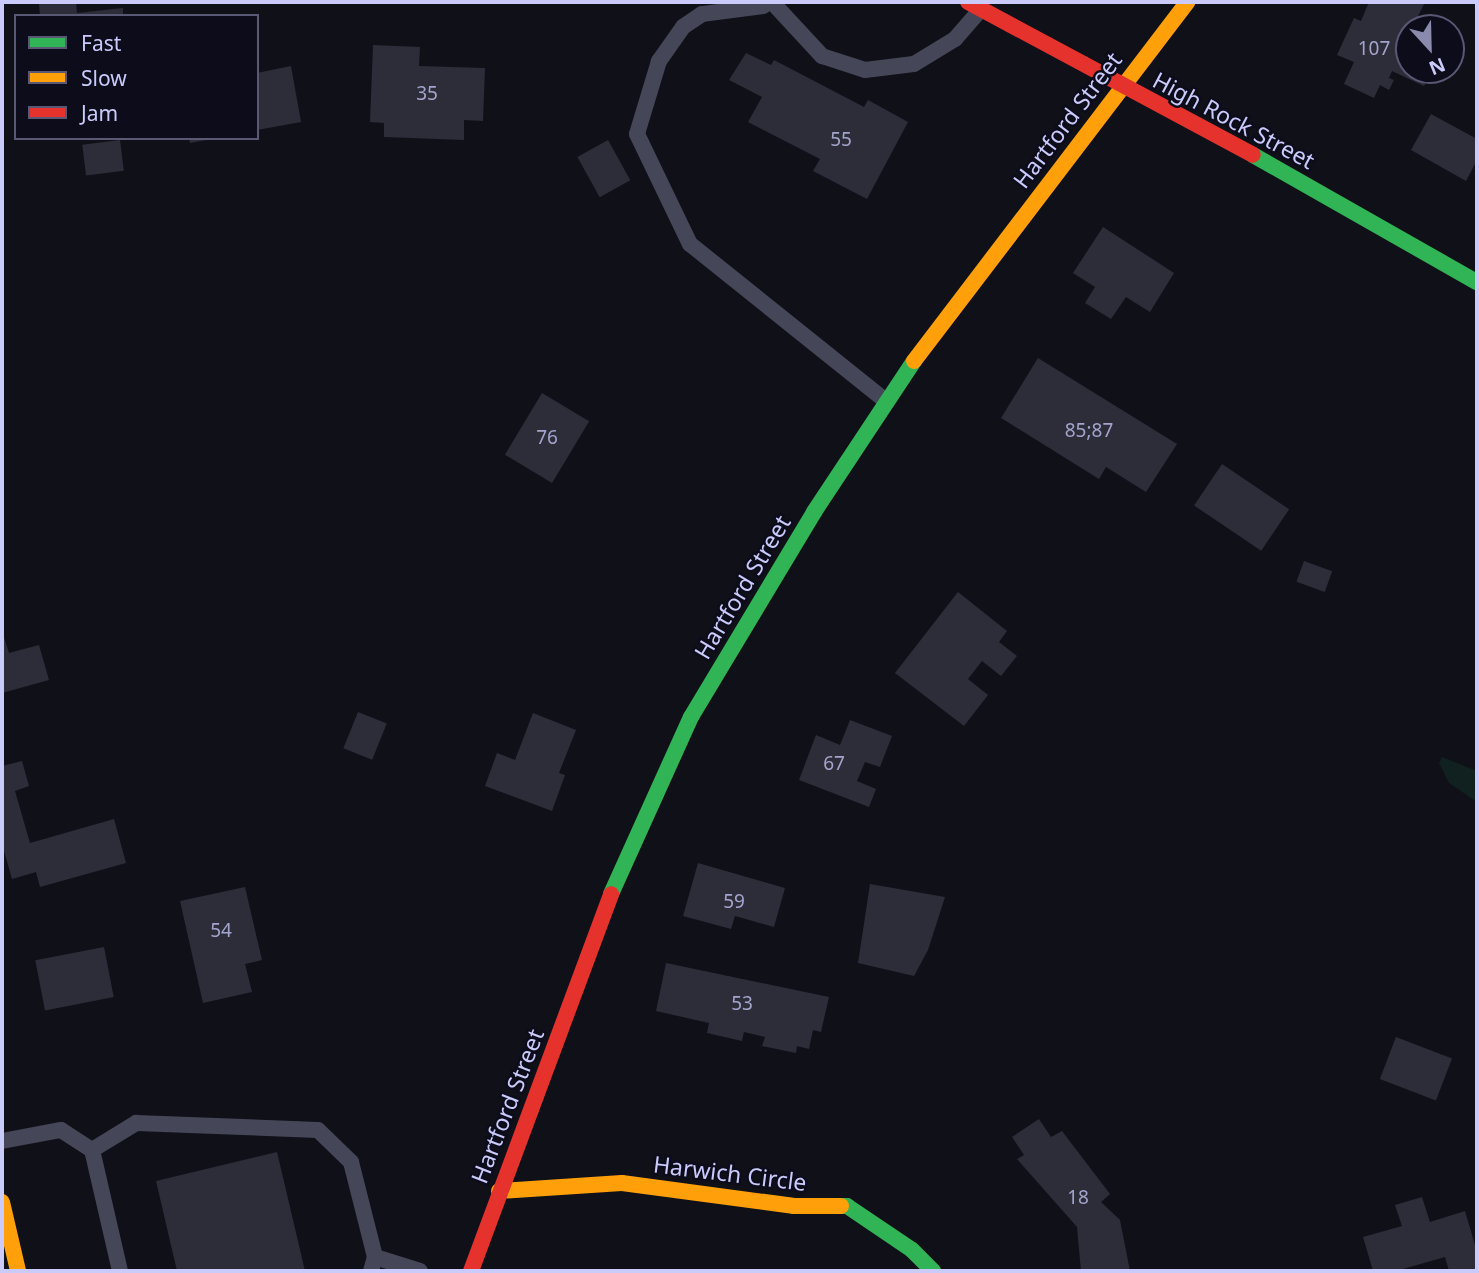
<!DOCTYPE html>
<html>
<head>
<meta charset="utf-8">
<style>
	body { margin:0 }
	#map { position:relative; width:1479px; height:1273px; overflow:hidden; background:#101018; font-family:"Noto Sans",sans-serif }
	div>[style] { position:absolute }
	.green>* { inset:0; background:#102120 }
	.building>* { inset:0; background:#2d2d3a; transform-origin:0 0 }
	.lane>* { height:16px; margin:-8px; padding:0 8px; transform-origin:8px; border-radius:8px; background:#454658 }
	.fast>* { height:16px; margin:-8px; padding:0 8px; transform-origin:8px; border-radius:8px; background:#30b455 }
	.slow>* { height:16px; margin:-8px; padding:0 8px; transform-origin:8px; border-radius:8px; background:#ff9f0a }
	.jam>* { height:16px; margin:-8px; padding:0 8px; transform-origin:8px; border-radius:8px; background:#e5322d }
	span { translate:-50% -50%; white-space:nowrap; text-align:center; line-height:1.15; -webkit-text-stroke:5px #0d0c1b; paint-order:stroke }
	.number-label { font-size:19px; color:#a3a4cb }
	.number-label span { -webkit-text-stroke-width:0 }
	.street-label { font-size:23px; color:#cacbfb }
	.frame { position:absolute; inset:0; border:4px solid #cacbfb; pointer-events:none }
	.legend { position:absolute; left:14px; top:14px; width:245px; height:126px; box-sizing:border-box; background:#0d0c1b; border:2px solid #595875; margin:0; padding:9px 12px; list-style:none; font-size:21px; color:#cacbfb }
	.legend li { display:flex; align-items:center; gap:14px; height:35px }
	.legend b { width:35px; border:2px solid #595875 }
	.north { position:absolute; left:1395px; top:14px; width:70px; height:70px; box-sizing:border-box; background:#0d0c1b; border:2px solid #595875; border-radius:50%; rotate:158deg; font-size:19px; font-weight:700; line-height:28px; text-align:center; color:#cacbfb }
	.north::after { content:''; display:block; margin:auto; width:24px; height:32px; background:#898aac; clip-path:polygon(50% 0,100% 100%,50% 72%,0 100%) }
</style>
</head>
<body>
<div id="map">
	<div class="green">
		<i style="clip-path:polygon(1442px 757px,1477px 771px,1477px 802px,1449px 783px,1439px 763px)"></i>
	</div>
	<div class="building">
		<i style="clip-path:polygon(76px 2px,77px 13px,123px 8px,123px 16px,40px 16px,39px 4px)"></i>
		<i style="clip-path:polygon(1369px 2px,1425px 2px,1412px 28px,1409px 28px,1406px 42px,1409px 43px,1409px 70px,1432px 70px,1424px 86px,1392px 71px,1389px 78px,1394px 80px,1389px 90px,1380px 85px,1374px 98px,1344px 84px,1354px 62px,1337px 55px,1354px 18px,1361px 21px)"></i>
		<i style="clip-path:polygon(373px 45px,420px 47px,419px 66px,485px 68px,483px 121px,464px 120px,464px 140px,384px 137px,384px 123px,370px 122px)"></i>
		<i style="clip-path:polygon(746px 53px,771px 65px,774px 60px,864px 107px,868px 100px,908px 122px,867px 199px,813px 171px,820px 159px,748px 122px,762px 97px,729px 80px)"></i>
		<i style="clip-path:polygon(291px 66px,301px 122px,257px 130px,257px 73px)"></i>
		<i style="clip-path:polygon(1431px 114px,1477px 139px,1477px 160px,1466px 181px,1411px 150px)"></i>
		<i style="clip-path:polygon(189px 138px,206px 138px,206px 140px,190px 143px)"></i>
		<i style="left:120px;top:140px;width:31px;height:38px;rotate:83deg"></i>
		<i style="left:608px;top:140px;width:46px;height:35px;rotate:61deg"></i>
		<i style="clip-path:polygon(1103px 227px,1174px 273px,1150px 312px,1126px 297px,1111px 319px,1085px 303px,1095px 287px,1073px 273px)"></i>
		<i style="clip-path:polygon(1038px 358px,1177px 444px,1146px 492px,1106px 467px,1099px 479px,1001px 418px)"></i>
		<i style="left:542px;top:393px;width:55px;height:72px;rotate:31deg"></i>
		<i style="left:1222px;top:464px;width:81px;height:50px;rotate:34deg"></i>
		<i style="left:1304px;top:561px;width:30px;height:22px;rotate:20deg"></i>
		<i style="clip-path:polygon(958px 592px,1007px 631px,999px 642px,1017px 656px,1001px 676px,982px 661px,968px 679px,988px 695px,964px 726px,895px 673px)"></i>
		<i style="clip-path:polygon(2px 631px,9px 653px,39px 645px,49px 680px,2px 693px)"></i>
		<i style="left:358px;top:712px;width:31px;height:39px;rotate:22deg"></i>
		<i style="clip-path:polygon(533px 713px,576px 730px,559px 773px,565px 775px,552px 811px,485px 786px,497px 753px,515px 760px)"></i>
		<i style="clip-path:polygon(850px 720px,892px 736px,880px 767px,865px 762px,857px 781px,876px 789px,869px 807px,799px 780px,816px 735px,840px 745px)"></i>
		<i style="clip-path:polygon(22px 761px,29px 786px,15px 791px,30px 843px,114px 819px,126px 863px,40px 887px,36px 872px,12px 879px,2px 844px,2px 766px)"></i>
		<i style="clip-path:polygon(698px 863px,785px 888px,774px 927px,735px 916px,731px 929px,683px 916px)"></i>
		<i style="clip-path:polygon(870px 884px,945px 897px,928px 950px,914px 976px,858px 963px)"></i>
		<i style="clip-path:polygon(245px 887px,262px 960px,245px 964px,252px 992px,203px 1003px,180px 901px)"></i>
		<i style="left:104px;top:947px;width:51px;height:70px;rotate:79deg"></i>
		<i style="clip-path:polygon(666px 963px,829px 997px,821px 1032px,813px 1030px,809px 1049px,797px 1046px,796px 1053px,762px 1046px,765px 1037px,744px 1032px,742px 1041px,707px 1033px,709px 1023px,656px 1011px)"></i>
		<i style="left:1396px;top:1037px;width:60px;height:45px;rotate:21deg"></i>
		<i style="clip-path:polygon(1039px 1119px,1051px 1137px,1062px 1131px,1110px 1194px,1101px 1202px,1120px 1220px,1130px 1271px,1081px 1271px,1077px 1227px,1017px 1159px,1024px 1155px,1012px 1137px)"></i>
		<i style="clip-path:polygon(277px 1152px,305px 1271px,177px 1271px,156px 1181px)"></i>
		<i style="clip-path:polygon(1422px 1197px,1430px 1222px,1465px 1211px,1477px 1252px,1477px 1271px,1449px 1271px,1445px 1257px,1396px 1271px,1373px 1271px,1363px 1237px,1402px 1226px,1395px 1205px)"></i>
	</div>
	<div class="lane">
		<i style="left:769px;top:2px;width:7px;rotate:146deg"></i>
		<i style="left:763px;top:6px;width:62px;rotate:172.5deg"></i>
		<i style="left:702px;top:14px;width:23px;rotate:146deg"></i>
		<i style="left:683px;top:27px;width:42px;rotate:125.2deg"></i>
		<i style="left:659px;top:61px;width:76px;rotate:106.8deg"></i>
		<i style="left:637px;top:134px;width:122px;rotate:64.3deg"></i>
		<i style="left:690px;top:244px;width:251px;rotate:38.7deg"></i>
		<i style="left:772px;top:2px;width:74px;rotate:47.2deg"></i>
		<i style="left:822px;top:56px;width:45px;rotate:18deg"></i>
		<i style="left:865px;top:70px;width:49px;rotate:-7deg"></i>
		<i style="left:914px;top:64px;width:48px;rotate:-31.4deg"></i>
		<i style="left:955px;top:39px;width:41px;rotate:-48.9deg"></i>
		<i style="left:2px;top:1141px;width:60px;rotate:-10.6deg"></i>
		<i style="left:61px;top:1130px;width:37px;rotate:33deg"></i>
		<i style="left:375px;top:1257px;width:47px;rotate:17.3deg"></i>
		<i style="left:120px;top:1271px;width:124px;rotate:-103deg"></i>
		<i style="left:92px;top:1150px;width:52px;rotate:-31.5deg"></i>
		<i style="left:136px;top:1123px;width:182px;rotate:2.2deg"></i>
		<i style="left:318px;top:1130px;width:46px;rotate:44.1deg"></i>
		<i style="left:351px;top:1162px;width:98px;rotate:75.8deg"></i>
		<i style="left:375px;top:1257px;width:15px;rotate:106deg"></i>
	</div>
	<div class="fast">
		<i style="left:1253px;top:155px;width:257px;rotate:29.6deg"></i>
		<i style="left:611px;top:894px;width:194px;rotate:-65.7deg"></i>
		<i style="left:691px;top:717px;width:239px;rotate:-59deg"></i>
		<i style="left:814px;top:512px;width:181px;rotate:-56.5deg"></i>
		<i style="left:841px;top:1206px;width:6px"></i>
		<i style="left:847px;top:1206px;width:78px;rotate:34.1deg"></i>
		<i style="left:912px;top:1250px;width:30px;rotate:45deg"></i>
	</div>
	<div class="slow">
		<i style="left:914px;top:361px;width:451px;rotate:-52.7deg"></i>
		<i style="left:499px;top:1191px;width:123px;rotate:-3.7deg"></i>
		<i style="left:622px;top:1183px;width:174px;rotate:7.6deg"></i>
		<i style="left:794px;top:1206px;width:47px"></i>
		<i style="left:2px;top:1202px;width:71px;rotate:76.9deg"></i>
	</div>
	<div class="jam">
		<i style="left:968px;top:2px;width:323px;rotate:28.2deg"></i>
		<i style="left:471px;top:1271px;width:402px;rotate:-69.6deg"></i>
	</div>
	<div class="number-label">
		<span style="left:1374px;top:49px">107</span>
		<span style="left:427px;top:94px">35</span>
		<span style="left:841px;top:140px">55</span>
		<span style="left:1089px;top:431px">85;87</span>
		<span style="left:547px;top:438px">76</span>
		<span style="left:834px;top:764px">67</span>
		<span style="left:734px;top:902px">59</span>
		<span style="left:221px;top:931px">54</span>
		<span style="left:742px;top:1004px">53</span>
		<span style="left:1078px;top:1198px">18</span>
	</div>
	<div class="street-label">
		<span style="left:1067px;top:120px;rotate:-53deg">Hartford Street</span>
		<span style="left:1234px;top:120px;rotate:28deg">High Rock Street</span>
		<span style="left:742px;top:587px;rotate:-59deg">Hartford Street</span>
		<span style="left:507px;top:1106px;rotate:-69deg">Hartford Street</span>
		<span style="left:730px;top:1173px;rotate:7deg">Harwich Circle</span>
	</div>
	<div class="frame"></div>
	<ul class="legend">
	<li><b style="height:9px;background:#30b455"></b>Fast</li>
	<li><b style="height:9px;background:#ff9f0a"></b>Slow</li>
	<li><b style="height:9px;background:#e5322d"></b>Jam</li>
	</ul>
	<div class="north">N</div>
</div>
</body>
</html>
